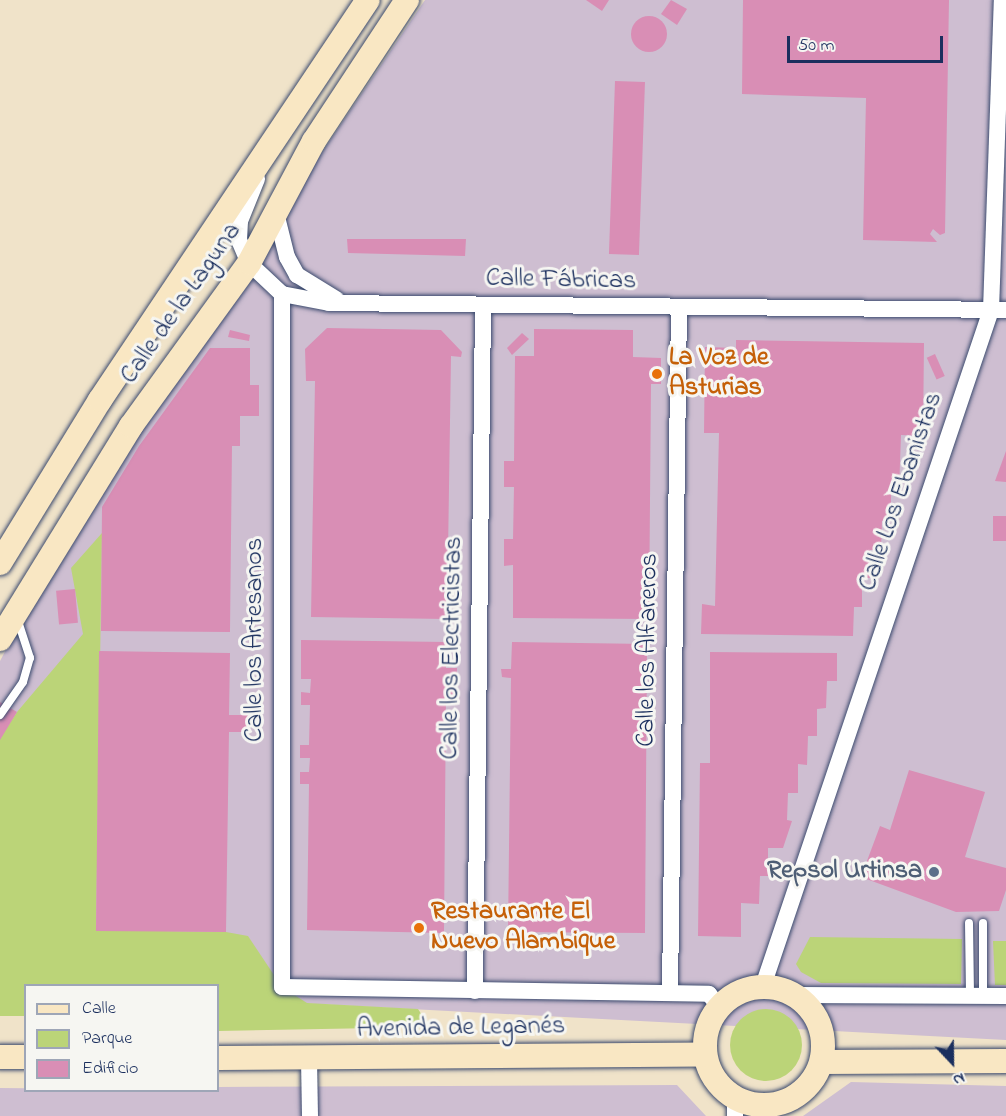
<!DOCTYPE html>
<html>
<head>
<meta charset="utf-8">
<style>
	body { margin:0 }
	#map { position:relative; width:1006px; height:1116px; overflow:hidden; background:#f0e3c9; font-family:"Indie Flower",sans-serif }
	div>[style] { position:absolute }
	.industrial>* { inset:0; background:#cebed1 }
	.green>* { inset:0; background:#bbd478 }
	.round { border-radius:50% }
	.building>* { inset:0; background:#d98eb5; transform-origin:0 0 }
	.roads { filter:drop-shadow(0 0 2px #3b4a6e) drop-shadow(0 0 2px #3b4a6e) }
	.lane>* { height:8px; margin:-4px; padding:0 4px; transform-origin:4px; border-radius:4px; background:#fff }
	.street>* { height:16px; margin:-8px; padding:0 8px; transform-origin:8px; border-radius:8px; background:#fff }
	.secondary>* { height:24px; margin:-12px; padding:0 12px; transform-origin:12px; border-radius:12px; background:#f9e7c3 }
	.secondary>.ring { margin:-12px; padding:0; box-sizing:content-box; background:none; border:24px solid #f9e7c3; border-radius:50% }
	.dots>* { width:16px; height:16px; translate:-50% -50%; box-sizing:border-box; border:3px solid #f6f6f2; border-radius:50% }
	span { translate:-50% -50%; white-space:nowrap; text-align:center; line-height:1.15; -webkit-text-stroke:6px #f6f6f2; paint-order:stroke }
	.street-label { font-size:26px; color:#1b2f5e }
	.food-label { font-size:26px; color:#c56008; font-weight:700 }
	.left { translate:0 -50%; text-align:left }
	.service-label { font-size:26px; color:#4e5e75; font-weight:700 }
	.right { translate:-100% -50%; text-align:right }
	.legend { position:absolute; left:24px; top:984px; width:195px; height:108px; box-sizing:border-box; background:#f6f6f2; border:2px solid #9ea6b7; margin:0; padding:8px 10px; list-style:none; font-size:18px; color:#1b2f5e }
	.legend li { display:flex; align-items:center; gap:12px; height:30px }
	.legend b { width:30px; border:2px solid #9ea6b7 }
	.north { position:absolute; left:922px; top:1032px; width:60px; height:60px; -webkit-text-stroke:4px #f6f6f2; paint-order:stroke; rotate:158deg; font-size:16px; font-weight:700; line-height:24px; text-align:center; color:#1b2f5e }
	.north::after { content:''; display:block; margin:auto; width:21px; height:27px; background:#1b2f5e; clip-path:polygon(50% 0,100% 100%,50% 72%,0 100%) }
	.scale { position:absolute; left:787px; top:36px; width:156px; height:27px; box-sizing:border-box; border:3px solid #1b2f5e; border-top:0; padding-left:8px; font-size:18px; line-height:21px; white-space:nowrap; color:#1b2f5e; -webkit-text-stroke:4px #f6f6f2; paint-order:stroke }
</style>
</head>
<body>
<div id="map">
	<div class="industrial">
		<i style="clip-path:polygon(425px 0,1006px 0,1006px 1040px,218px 999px,218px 986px,0 987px,0 661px,83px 506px)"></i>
		<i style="clip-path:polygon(851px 1082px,1006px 1086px,1006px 1116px,803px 1116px)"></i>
		<i style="clip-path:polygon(677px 1085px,706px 1116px,0 1116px,0 1088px,218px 1090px,218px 1087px)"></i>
	</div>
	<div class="green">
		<i style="clip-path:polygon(102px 533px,96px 930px,226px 932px,248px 936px,282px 987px,307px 1003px,418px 1009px,430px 1027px,218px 1031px,218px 986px,26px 986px,25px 1016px,0 1016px,0 738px,17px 712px,83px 634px,71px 568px)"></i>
		<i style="clip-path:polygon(810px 937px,962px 939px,961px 984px,821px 983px,801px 972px,796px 964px)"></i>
		<i style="clip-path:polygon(993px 941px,1006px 941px,1006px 985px,995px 985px)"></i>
		<i class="round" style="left:730px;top:1009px;width:72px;height:72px"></i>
	</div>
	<div class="building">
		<i style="clip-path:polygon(586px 0,609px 0,602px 11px)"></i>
		<i style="clip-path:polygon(671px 0,687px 9px,677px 25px,661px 14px)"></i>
		<i style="clip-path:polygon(743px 0,949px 0,945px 233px,940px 235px,933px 229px,930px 234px,937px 242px,863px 240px,866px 98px,742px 94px)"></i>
		<i class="round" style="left:631px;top:16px;width:36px;height:36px"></i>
		<i style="left:615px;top:81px;width:30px;height:173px;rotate:2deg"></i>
		<i style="clip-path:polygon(347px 239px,466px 239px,465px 256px,348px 253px)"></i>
		<i style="clip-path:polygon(327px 328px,441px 330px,462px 352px,461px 357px,451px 356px,447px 619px,311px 617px,315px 381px,306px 381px,305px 349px)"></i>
		<i style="clip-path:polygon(534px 329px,633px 330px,633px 357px,661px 358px,661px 384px,651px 384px,649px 619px,513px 618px,513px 565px,504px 566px,504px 539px,513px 539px,514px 487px,504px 487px,504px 461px,514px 461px,515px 356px,534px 356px)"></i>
		<i style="clip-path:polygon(230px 330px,250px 335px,249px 341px,228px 337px)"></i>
		<i style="clip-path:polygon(522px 333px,529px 339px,512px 355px,507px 348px)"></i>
		<i style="clip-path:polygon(736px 340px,924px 343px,923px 436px,901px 435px,899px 492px,891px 493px,891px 521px,882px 521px,881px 550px,870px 550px,870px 578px,862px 578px,862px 607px,854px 607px,853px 636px,701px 634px,702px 604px,715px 606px,719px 433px,704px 433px,705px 347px,736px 348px)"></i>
		<i style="clip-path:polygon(210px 348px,250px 348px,250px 385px,259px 385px,259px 416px,240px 416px,240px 446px,232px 446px,230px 632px,101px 631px,102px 507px,139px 446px)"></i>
		<i style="left:935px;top:354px;width:24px;height:9px;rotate:66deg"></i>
		<i style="clip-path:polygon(1006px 451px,1006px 482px,995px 481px)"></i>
		<i style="left:993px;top:516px;width:13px;height:25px"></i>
		<i style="left:75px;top:589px;width:34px;height:19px;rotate:85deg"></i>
		<i style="clip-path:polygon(301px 640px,446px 642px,446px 668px,457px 668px,456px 695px,446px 694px,444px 933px,307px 930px,309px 784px,300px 784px,300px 772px,309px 772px,310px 758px,300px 758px,300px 745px,309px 745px,310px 705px,301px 705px,301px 692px,310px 693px,311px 679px,301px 679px)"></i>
		<i style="clip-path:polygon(512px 642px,647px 644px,645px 933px,508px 932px,511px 678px,502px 677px,501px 669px,511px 669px)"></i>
		<i style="clip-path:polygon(99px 651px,230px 653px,229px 715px,248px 715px,247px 732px,229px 732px,226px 932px,96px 931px)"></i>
		<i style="clip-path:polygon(710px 652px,837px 653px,837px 681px,827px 681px,826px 708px,817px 709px,817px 736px,808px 736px,807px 765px,798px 764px,798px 793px,788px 793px,787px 820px,792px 821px,783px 848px,768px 848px,768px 876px,760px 876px,759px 904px,741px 903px,741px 937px,698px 936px,700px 763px,710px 763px)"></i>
		<i style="clip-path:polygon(0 702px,17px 712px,0 740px)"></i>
		<i style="clip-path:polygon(909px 770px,985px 792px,965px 857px,1006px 868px,1006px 890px,999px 911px,956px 912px,861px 877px,880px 826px,890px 830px)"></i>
	</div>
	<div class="roads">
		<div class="lane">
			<i style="left:0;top:715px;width:40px;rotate:-55.1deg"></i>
			<i style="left:23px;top:682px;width:25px;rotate:-74deg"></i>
			<i style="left:30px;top:658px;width:40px;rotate:-108deg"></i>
			<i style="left:969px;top:923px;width:73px;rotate:89.2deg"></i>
			<i style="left:983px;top:923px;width:72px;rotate:90deg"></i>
		</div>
		<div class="street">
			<i style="left:257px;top:179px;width:45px;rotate:112deg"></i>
			<i style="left:240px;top:221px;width:19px;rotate:93deg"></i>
			<i style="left:239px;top:240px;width:25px;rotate:67deg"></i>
			<i style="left:249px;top:263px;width:45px;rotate:43.2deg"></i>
			<i style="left:282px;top:294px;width:48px;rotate:10.8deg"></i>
			<i style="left:329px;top:303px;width:677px;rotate:0.59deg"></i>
			<i style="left:277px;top:217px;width:41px;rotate:76deg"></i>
			<i style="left:287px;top:257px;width:21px;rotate:61deg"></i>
			<i style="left:297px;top:275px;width:46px;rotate:31.6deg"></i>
			<i style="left:282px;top:294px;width:693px;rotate:90deg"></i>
			<i style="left:282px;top:987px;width:427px;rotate:0.9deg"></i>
			<i style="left:709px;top:994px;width:16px;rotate:52deg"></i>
			<i style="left:763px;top:986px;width:713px;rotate:-71.36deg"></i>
			<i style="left:991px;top:310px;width:310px;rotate:-88deg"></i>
			<i style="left:475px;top:991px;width:686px;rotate:-89.33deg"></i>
			<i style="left:670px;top:992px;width:684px;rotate:-89.25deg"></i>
			<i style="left:797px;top:995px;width:209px;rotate:0.3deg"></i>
			<i style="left:309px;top:1059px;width:57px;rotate:89deg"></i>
			<i style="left:735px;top:1098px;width:18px;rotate:90deg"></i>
		</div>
		<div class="secondary">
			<i style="left:0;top:563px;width:191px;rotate:-58.5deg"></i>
			<i style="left:100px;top:400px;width:481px;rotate:-56.2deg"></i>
			<i style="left:0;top:639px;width:250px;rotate:-58.4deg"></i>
			<i style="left:131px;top:426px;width:201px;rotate:-54.1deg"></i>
			<i style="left:249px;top:263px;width:138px;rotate:-62deg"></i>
			<i style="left:314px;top:141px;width:169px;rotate:-56.6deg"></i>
			<i class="ring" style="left:705px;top:987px;width:94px;height:94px"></i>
			<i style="left:0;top:1057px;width:26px"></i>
			<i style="left:218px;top:1058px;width:487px;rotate:-0.4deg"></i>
			<i style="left:822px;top:1062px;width:184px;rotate:-0.3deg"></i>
		</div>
	</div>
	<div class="dots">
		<i style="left:657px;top:374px;background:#e8710a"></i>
		<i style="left:934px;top:872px;background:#5c6f8a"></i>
		<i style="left:419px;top:928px;background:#e8710a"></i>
	</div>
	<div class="street-label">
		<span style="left:561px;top:281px;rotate:1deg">Calle Fábricas</span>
		<span style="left:182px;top:304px;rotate:-55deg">Calle de la Laguna</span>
		<span style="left:902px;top:492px;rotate:-71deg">Calle Los Ebanistas</span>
		<span style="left:256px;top:640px;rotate:-90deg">Calle los Artesanos</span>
		<span style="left:453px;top:648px;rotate:-89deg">Calle los Electricistas</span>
		<span style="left:649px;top:650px;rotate:-89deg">Calle los Alfareros</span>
		<span style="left:461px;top:1029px;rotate:-1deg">Avenida de Leganés</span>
	</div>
	<div class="food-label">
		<span class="left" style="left:669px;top:374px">La Voz de<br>Asturias</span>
		<span class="left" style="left:431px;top:928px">Restaurante El<br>Nuevo Alambique</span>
	</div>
	<div class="service-label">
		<span class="right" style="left:922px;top:872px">Repsol Urtinsa</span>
	</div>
	<ul class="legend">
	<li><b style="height:8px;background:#f9e7c3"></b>Calle</li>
	<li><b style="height:16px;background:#bbd478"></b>Parque</li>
	<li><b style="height:16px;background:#d98eb5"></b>Edificio</li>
	</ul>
	<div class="north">N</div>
	<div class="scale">50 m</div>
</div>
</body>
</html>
